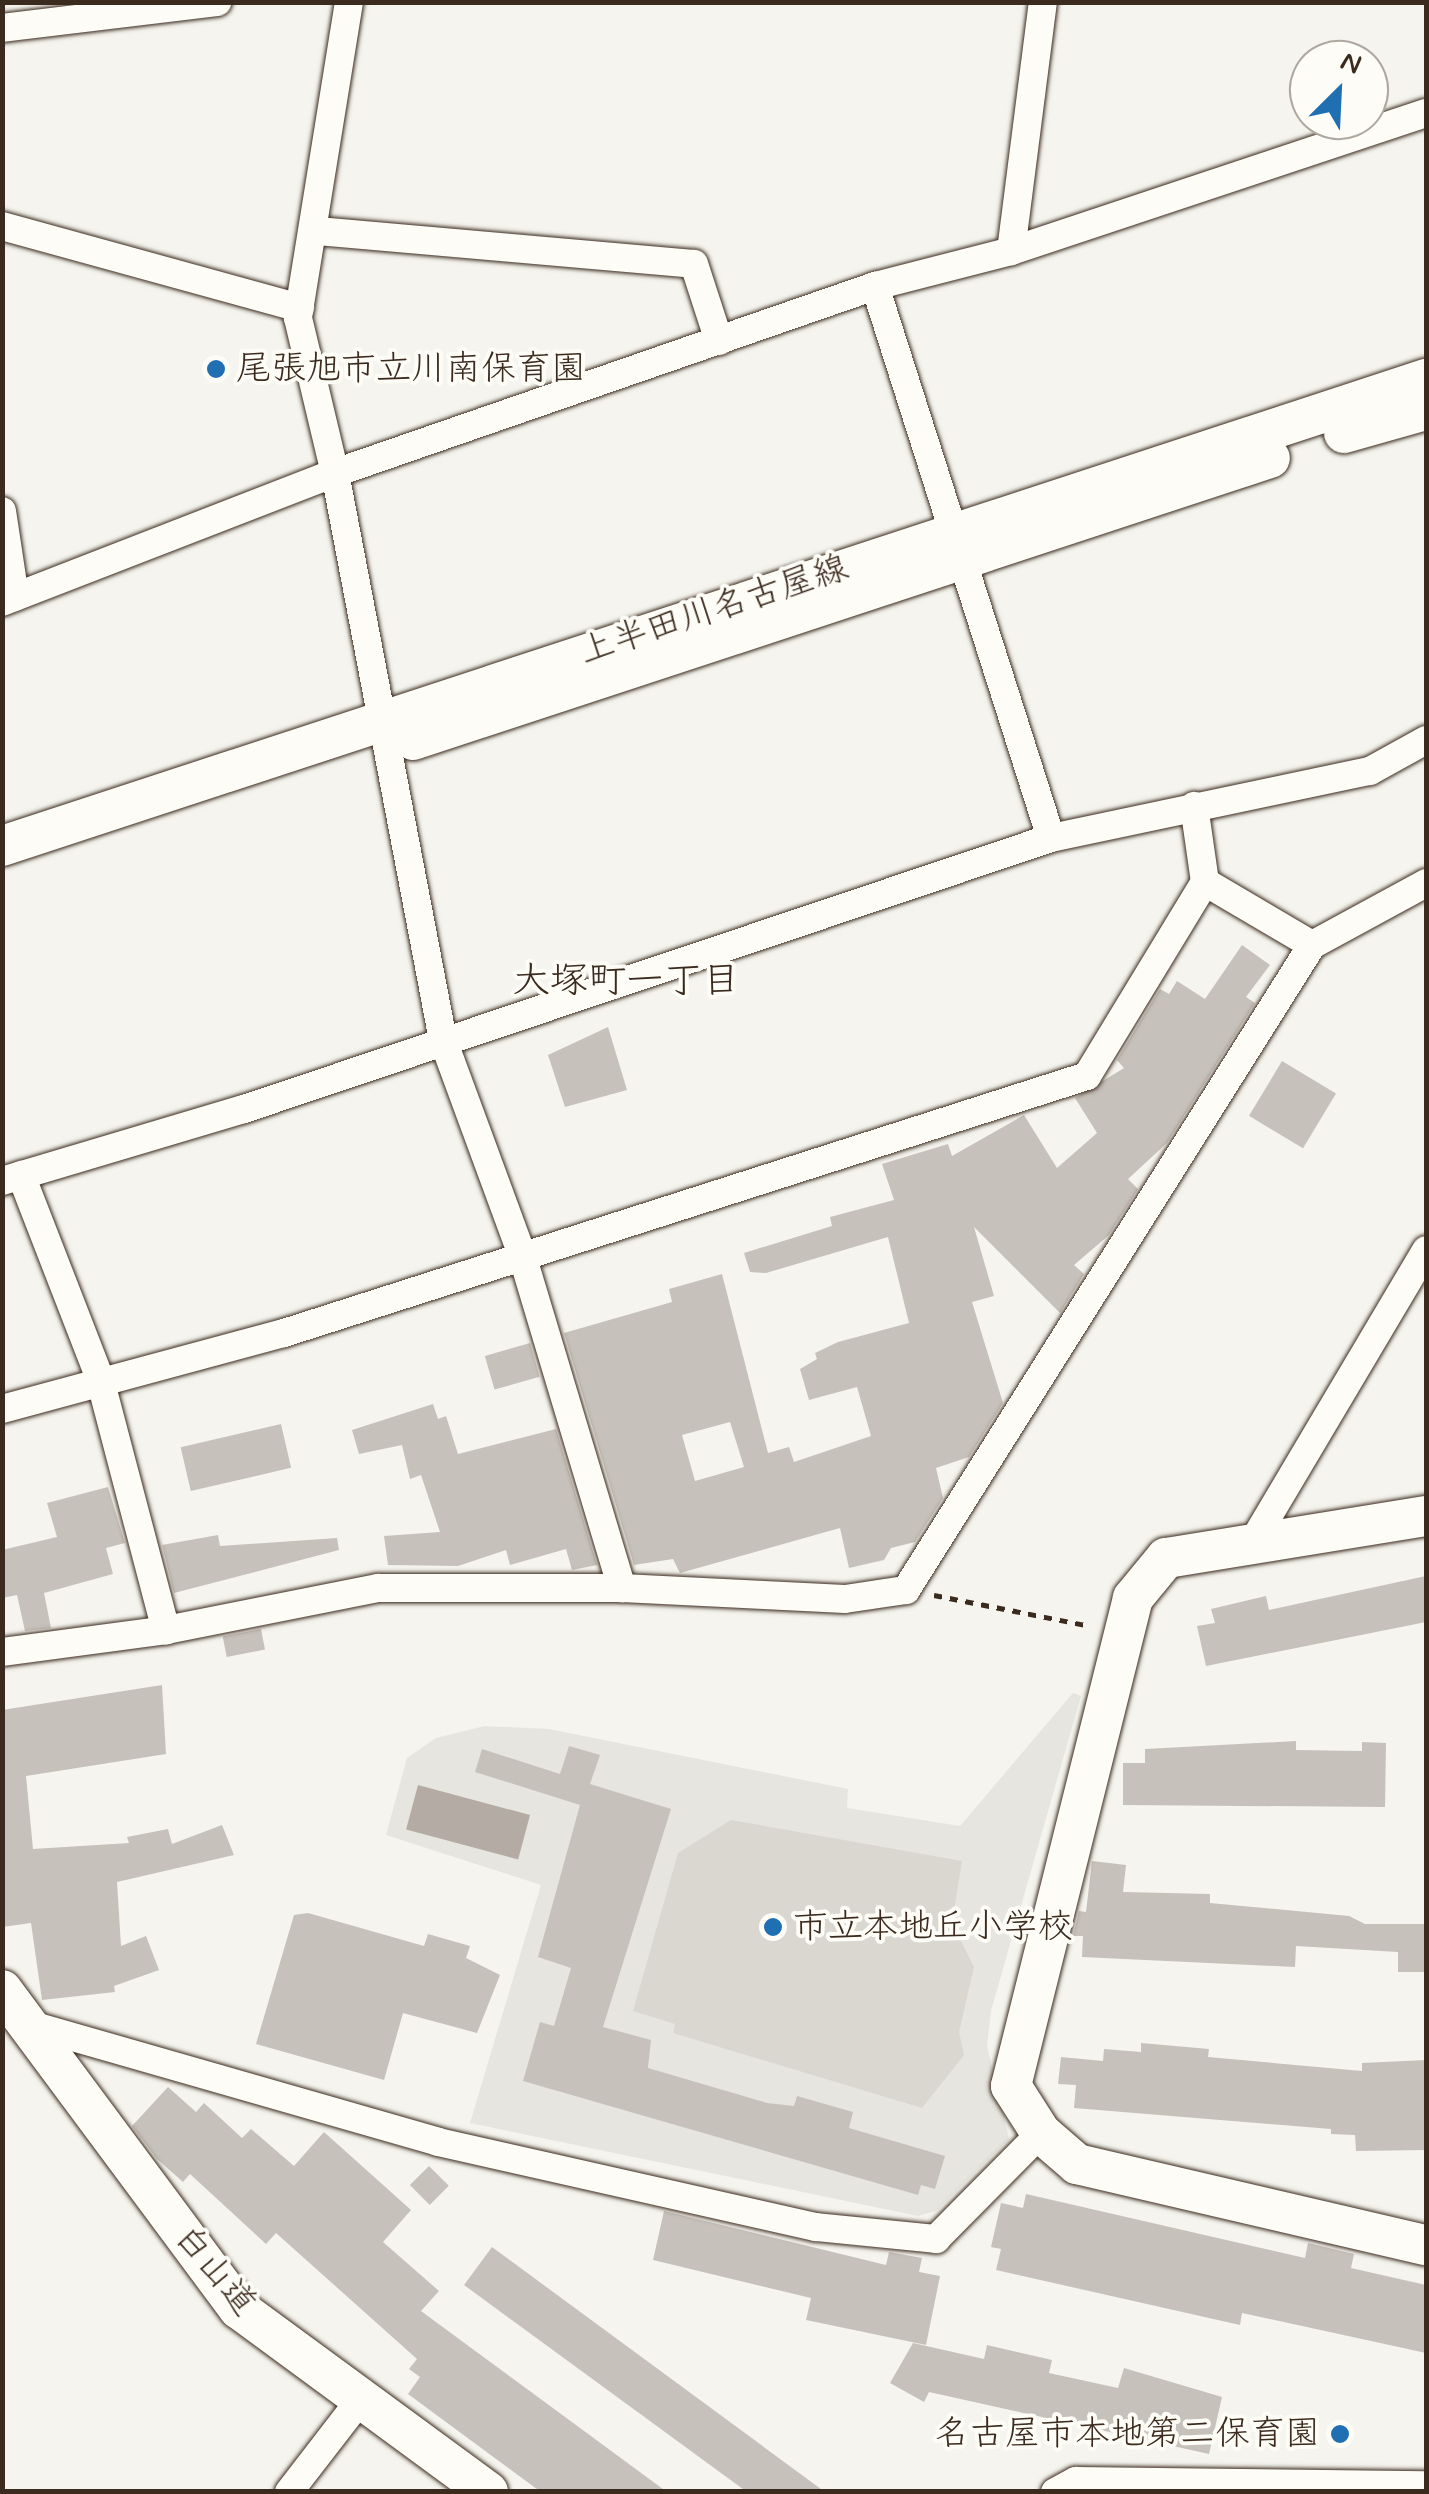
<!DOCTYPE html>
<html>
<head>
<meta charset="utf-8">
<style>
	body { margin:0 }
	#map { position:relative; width:1429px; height:2494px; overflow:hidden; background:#f5f4ee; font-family:Mynerve,"Klee One",sans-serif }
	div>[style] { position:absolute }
	.built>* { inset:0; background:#e7e5df }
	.green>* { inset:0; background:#dad6d0 }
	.water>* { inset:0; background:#b4aca4; transform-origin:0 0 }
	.building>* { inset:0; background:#c7c1bb; transform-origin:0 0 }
	.path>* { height:5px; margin-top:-2.5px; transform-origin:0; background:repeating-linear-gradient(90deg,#3b2a1e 0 8px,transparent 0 16px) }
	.roads { filter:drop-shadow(0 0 2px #3b2a1e) drop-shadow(0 0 2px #3b2a1e) }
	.street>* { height:28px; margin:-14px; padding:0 14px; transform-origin:14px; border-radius:14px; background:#fdfcf7 }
	.secondary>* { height:40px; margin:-20px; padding:0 20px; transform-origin:20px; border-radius:20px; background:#fdfcf7 }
	.dots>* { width:28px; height:28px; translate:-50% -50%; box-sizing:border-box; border:5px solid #fdfcf7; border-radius:50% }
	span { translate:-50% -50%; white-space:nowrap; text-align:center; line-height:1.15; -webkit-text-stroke:8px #fdfcf7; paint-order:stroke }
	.poi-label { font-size:35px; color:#3b2a1e }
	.left { translate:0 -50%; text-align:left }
	.right { translate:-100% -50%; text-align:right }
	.street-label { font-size:35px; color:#3b2a1e }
	.neighbourhood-label { font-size:38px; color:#3b2a1e }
	.frame { position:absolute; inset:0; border:5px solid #3b2a1e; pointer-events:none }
	.north { position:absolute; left:1289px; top:40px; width:100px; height:100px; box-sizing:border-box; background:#fdfcf7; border:2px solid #afa8a0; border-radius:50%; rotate:24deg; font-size:28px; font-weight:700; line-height:40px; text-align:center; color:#3b2a1e }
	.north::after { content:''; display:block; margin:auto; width:35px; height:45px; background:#1f6fb2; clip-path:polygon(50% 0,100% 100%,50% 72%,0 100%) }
</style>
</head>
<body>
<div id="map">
	<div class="built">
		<i style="clip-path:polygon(1073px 1693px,1081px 1696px,991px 2011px,987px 2046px,1009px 2139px,936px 2211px,918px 2216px,470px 2123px,541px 1885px,386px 1835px,407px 1758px,436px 1738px,485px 1726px,549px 1729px,848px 1789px,847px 1808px,960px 1826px)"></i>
	</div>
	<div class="green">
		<i style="clip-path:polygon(731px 1820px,962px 1861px,952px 1923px,974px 1967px,959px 2032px,964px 2055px,922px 2108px,673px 2033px,675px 2024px,633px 2011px,678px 1853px)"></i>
	</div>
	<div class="water">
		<i style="left:418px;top:1785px;width:116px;height:46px;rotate:15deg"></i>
	</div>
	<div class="building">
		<i style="clip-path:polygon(evenodd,1242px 945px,1270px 965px,1246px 997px,1255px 1003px,1167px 1143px,1128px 1179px,1138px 1189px,1109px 1235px,1074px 1265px,1084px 1274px,1060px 1313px,974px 1227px,994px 1296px,972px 1302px,1003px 1403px,969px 1457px,936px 1468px,943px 1498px,915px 1542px,891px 1548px,884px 1560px,849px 1568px,840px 1528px,680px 1573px,673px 1559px,634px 1565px,564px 1333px,672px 1302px,669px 1289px,722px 1274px,768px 1453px,789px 1447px,794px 1462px,871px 1436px,857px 1387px,809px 1400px,800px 1369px,817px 1359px,815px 1353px,838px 1342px,909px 1323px,888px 1237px,766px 1273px,750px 1272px,744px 1253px,832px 1226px,830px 1217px,894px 1200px,882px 1164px,948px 1144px,952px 1156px,1024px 1115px,1057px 1168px,1097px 1133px,1075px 1098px,1124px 1068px,1117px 1060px,1160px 989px,1169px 994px,1177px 981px,1205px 999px,1242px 945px,730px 1422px,744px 1467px,695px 1481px,682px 1435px,730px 1422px)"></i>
		<i style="clip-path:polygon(608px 1027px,627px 1090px,565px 1107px,548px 1055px)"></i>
		<i style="left:1282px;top:1061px;width:63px;height:64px;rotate:31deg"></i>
		<i style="left:530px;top:1343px;width:35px;height:47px;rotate:74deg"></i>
		<i style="clip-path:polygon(433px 1404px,438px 1419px,446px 1416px,458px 1454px,556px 1429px,597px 1565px,572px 1570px,566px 1549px,510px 1565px,506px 1550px,458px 1566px,388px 1565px,384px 1536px,440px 1532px,421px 1475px,410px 1479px,402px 1445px,359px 1454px,352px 1430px)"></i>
		<i style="left:281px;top:1424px;width:45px;height:103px;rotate:77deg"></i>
		<i style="clip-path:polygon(108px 1487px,125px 1543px,106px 1548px,113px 1574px,44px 1593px,51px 1628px,25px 1631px,17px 1595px,2px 1598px,2px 1550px,57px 1537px,47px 1503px)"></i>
		<i style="clip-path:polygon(218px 1535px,220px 1546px,337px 1538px,339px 1550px,174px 1593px,162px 1545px)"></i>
		<i style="clip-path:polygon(1426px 1576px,1426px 1622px,1206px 1666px,1197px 1626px,1215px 1623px,1211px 1609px,1266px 1596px,1269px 1610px)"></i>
		<i style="left:261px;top:1629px;width:21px;height:39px;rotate:79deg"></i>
		<i style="clip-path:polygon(162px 1685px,166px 1754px,26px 1776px,33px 1849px,129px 1843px,127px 1837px,168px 1829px,172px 1844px,222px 1825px,234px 1855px,117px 1882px,121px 1946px,146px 1936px,159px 1970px,114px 1986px,115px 1992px,42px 2000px,31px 1923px,2px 1927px,2px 1710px)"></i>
		<i style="clip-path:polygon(1296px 1741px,1296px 1750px,1362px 1751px,1362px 1742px,1386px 1743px,1385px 1807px,1123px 1805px,1123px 1763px,1145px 1763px,1145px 1749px)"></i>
		<i style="clip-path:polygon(569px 1746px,600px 1755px,590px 1784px,671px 1809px,603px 2027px,651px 2040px,648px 2068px,767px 2103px,794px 2106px,797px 2096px,853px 2112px,849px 2128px,945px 2156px,935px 2189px,921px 2185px,918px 2195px,523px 2081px,540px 2022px,554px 2026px,571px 1968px,538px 1957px,580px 1805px,475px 1772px,482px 1749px,560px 1774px)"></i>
		<i style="clip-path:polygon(1092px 1861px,1126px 1865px,1123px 1892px,1210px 1894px,1210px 1903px,1349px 1916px,1365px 1924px,1426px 1924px,1426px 1972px,1398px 1972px,1398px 1952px,1296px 1946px,1295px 1967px,1082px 1957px,1083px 1936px,1073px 1936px,1079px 1911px,1086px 1912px)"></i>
		<i style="clip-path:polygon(308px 1913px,424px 1946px,428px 1934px,470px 1946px,466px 1958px,500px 1975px,477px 2033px,403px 2013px,384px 2080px,256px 2044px,294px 1915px)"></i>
		<i style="clip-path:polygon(1141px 2043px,1209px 2049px,1208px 2057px,1362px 2071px,1362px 2063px,1426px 2060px,1426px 2150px,1356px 2151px,1355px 2135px,1331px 2134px,1331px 2129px,1074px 2108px,1076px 2085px,1058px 2084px,1061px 2057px,1103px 2061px,1104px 2049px,1141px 2052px)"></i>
		<i style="clip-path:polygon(168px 2087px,196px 2112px,204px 2103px,242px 2138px,251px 2129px,294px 2166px,324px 2132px,411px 2210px,383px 2242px,439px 2291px,421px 2311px,667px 2492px,541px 2492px,408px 2394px,420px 2377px,409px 2369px,417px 2359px,276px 2233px,266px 2244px,190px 2174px,183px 2182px,157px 2159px,132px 2126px)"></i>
		<i style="left:429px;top:2166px;width:28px;height:27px;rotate:45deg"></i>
		<i style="clip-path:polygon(1026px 2194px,1305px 2258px,1308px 2243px,1354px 2254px,1351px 2268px,1426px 2285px,1426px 2353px,1242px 2313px,1240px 2325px,996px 2270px,1001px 2249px,991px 2247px,1001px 2203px,1023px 2208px)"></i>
		<i style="clip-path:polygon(664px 2211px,886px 2265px,889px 2252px,922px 2258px,919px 2272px,940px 2276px,926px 2345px,806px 2320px,811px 2298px,653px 2260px)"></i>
		<i style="clip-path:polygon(492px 2247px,825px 2492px,747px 2492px,464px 2285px)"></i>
		<i style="clip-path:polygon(913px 2343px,984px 2359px,987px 2345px,1052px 2360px,1049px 2373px,1118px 2388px,1124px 2368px,1222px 2397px,1209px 2454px,929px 2392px,924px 2402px,890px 2383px)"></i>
	</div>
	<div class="path">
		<i style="left:934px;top:1595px;width:159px;rotate:11.2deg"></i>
	</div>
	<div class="roads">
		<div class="street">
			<i style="left:349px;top:2px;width:320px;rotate:99.2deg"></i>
			<i style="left:298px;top:318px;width:159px;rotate:76.6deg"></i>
			<i style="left:335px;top:473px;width:577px;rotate:79.22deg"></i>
			<i style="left:443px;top:1040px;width:229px;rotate:69.8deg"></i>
			<i style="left:522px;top:1255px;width:348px;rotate:73.3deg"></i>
			<i style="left:2px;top:28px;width:217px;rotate:-6.9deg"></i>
			<i style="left:2px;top:226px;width:309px;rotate:15.4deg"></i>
			<i style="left:317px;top:231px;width:378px;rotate:5deg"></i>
			<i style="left:694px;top:264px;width:81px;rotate:72deg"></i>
			<i style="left:1011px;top:251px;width:251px;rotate:-82.7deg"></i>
			<i style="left:875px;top:286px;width:579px;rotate:72.32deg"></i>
			<i style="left:2px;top:511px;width:87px;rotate:81.4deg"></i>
			<i style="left:2px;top:602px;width:357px;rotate:-21.2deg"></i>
			<i style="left:335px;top:473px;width:571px;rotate:-19.1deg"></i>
			<i style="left:875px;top:286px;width:140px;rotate:-14.4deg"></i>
			<i style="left:1011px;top:251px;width:437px;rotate:-18.4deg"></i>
			<i style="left:1205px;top:882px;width:124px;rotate:30.5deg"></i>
			<i style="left:21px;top:1175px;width:219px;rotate:68.8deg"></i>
			<i style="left:100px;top:1379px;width:260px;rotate:75.3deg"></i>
			<i style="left:2px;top:1181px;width:252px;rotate:-16.6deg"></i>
			<i style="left:244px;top:1109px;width:851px;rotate:-18.56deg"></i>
			<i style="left:1051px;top:838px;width:326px;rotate:-11.9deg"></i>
			<i style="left:1370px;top:771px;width:64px;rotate:-29deg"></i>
			<i style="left:2px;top:1409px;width:292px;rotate:-15.1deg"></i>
			<i style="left:284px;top:1333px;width:843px;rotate:-17.75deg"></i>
			<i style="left:1087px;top:1076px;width:227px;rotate:-58.7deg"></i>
			<i style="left:1205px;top:882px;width:77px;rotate:-98.2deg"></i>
			<i style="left:1254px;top:1540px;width:337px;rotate:-59.3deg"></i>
			<i style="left:2px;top:1652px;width:165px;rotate:-7.6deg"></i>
			<i style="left:166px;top:1630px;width:216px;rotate:-11.2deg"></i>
			<i style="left:378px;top:1588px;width:244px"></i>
			<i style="left:622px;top:1588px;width:223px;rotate:2.8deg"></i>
			<i style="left:845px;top:1599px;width:62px;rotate:-8.4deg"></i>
			<i style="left:906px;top:1590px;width:762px;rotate:-57.81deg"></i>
			<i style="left:1312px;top:945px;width:130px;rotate:-28.5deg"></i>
			<i style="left:24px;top:2023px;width:431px;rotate:16deg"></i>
			<i style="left:438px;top:2142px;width:387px;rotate:12.7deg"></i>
			<i style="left:816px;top:2227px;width:121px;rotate:5.7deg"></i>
			<i style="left:936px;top:2239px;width:149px;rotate:-45.3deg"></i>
			<i style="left:289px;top:2492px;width:118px;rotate:-52.3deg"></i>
			<i style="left:1055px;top:2492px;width:24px;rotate:-28deg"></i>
			<i style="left:1076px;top:2481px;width:350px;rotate:0.7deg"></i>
		</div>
		<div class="secondary">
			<i style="left:1344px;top:433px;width:85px;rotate:-15.7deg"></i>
			<i style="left:413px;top:740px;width:902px;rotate:-18.21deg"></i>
			<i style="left:2px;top:846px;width:1499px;rotate:-18.16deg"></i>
			<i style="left:1426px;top:1516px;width:263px;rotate:170.8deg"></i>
			<i style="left:1166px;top:1558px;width:52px;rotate:129.5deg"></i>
			<i style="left:1133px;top:1598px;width:503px;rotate:104.04deg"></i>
			<i style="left:1011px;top:2086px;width:56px;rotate:57.4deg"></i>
			<i style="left:1041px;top:2133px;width:48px;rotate:40.7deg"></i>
			<i style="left:1077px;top:2164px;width:358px;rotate:13.1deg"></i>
			<i style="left:2px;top:1990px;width:397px;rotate:53.4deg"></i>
			<i style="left:239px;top:2309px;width:309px;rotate:36.3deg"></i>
		</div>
	</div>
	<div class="dots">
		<i style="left:216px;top:369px;background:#1f6fb2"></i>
		<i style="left:773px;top:1927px;background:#1f6fb2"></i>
		<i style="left:1340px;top:2434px;background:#1f6fb2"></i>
	</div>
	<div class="poi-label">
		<span class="left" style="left:236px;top:369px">尾張旭市立川南保育園</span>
		<span class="left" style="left:793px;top:1927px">市立本地丘小学校</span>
		<span class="right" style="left:1320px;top:2434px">名古屋市本地第二保育園</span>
	</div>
	<div class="street-label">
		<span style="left:714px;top:610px;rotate:-18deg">上半田川名古屋線</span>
		<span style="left:215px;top:2271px;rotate:50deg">白山道</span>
	</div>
	<div class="neighbourhood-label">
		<span style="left:626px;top:982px">大塚町一丁目</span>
	</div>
	<div class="frame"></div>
	<div class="north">N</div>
</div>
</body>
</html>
